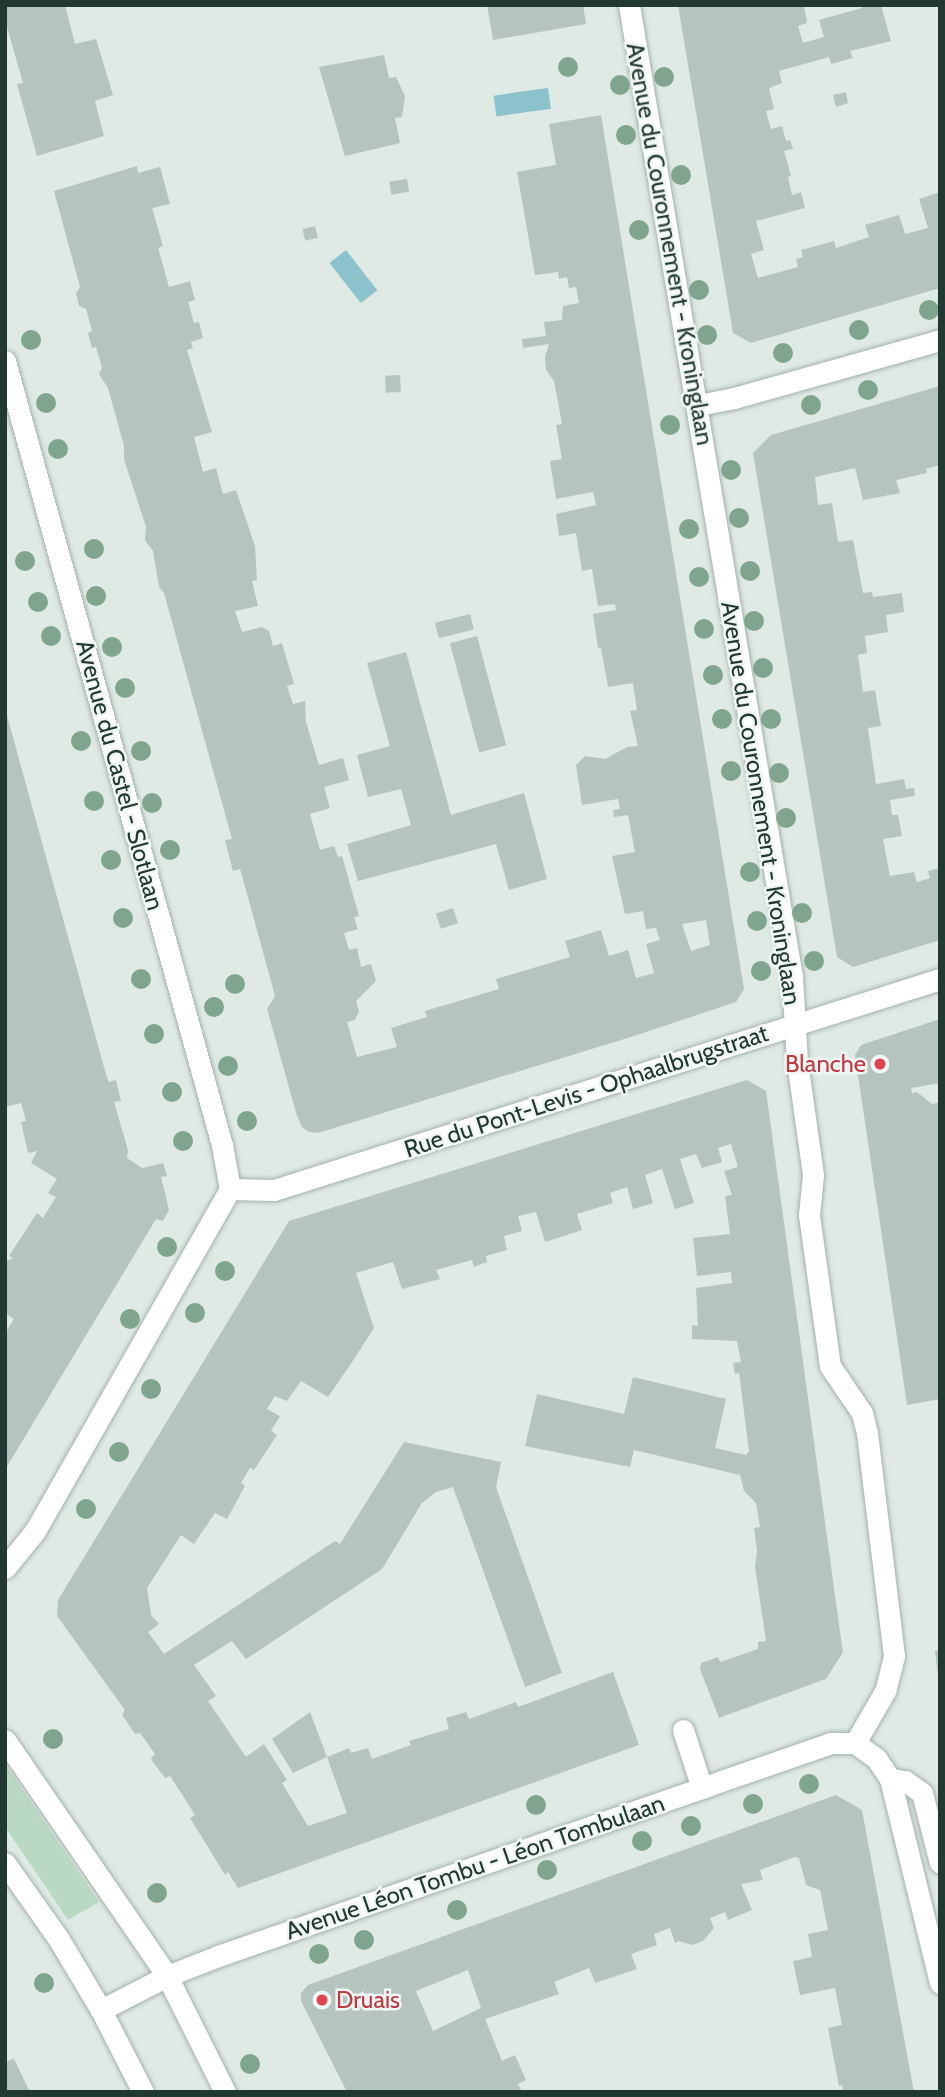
<!DOCTYPE html>
<html>
<head>
<meta charset="utf-8">
<style>
	body { margin:0 }
	#map { position:relative; width:945px; height:2097px; overflow:hidden; background:#e0eae5; font-family:Cabin,sans-serif }
	div>[style] { position:absolute }
	.green>* { inset:0; background:#bad9c2 }
	.water>* { inset:0; background:#8bc2cb; transform-origin:0 0 }
	.building>* { inset:0; background:#b5c4be; transform-origin:0 0 }
	.roads { filter:drop-shadow(0 0 2px #a3b1ac) drop-shadow(0 0 2px #a3b1ac) }
	.lane>* { height:21px; margin:-10.5px; padding:0 10.5px; transform-origin:10.5px; border-radius:10.5px; background:#fff }
	.street>* { height:21px; margin:-10.5px; padding:0 10.5px; transform-origin:10.5px; border-radius:10.5px; background:#fff }
	.secondary>* { height:21px; margin:-10.5px; padding:0 10.5px; transform-origin:10.5px; border-radius:10.5px; background:#fff }
	.trees>* { width:20px; height:20px; margin:-10px; border-radius:50%; background:#7fa58e }
	.dots>* { width:19px; height:19px; translate:-50% -50%; box-sizing:border-box; border:4px solid #f0f6f3; border-radius:50% }
	span { translate:-50% -50%; white-space:nowrap; text-align:center; line-height:1.15; -webkit-text-stroke:5px #f0f6f3; paint-order:stroke }
	.street-label { font-size:24px; color:#223832 }
	.health-label { font-size:24px; color:#be3a42 }
	.right { translate:-100% -50%; text-align:right }
	.left { translate:0 -50%; text-align:left }
	.frame { position:absolute; inset:0; border:7px solid #223832; pointer-events:none }
</style>
</head>
<body>
<div id="map">
	<div class="green">
		<i style="clip-path:polygon(5px 1764px,99px 1902px,68px 1920px,5px 1827px)"></i>
	</div>
	<div class="water">
		<i style="left:548px;top:88px;width:21px;height:55px;rotate:82deg"></i>
		<i style="left:346px;top:250px;width:51px;height:21px;rotate:52deg"></i>
	</div>
	<div class="building">
		<i style="clip-path:polygon(5px 5px,65px 5px,75px 44px,96px 39px,113px 95px,95px 101px,104px 136px,37px 156px,17px 84px,23px 83px,5px 20px)"></i>
		<i style="clip-path:polygon(487px 5px,583px 5px,586px 24px,493px 40px)"></i>
		<i style="clip-path:polygon(678px 5px,804px 5px,807px 23px,798px 26px,803px 43px,824px 37px,819px 20px,862px 8px,862px 5px,881px 5px,891px 41px,850px 51px,853px 58px,831px 64px,829px 57px,779px 71px,782px 83px,769px 88px,774px 109px,766px 111px,771px 129px,782px 126px,786px 141px,790px 140px,793px 149px,784px 151px,791px 176px,788px 177px,792px 195px,801px 192px,805px 208px,756px 221px,764px 250px,751px 254px,758px 278px,798px 267px,796px 259px,803px 257px,801px 250px,834px 241px,836px 248px,869px 237px,865px 225px,899px 215px,905px 234px,928px 228px,919px 199px,940px 192px,940px 288px,751px 343px,733px 333px)"></i>
		<i style="clip-path:polygon(384px 55px,389px 78px,396px 77px,405px 96px,402px 117px,395px 118px,400px 143px,345px 156px,319px 67px)"></i>
		<i style="clip-path:polygon(846px 92px,848px 103px,836px 107px,833px 95px)"></i>
		<i style="clip-path:polygon(evenodd,601px 115px,744px 989px,736px 1002px,634px 1036px,318px 1133px,309px 1132px,302px 1127px,297px 1116px,267px 1009px,275px 996px,274px 992px,241px 872px,240px 869px,233px 871px,225px 840px,232px 839px,164px 593px,159px 587px,153px 551px,145px 540px,146px 527px,124px 459px,124px 446px,108px 388px,99px 374px,102px 368px,96px 347px,92px 348px,88px 333px,92px 331px,86px 309px,79px 306px,76px 293px,80px 287px,54px 191px,137px 166px,138px 173px,160px 167px,170px 204px,152px 208px,163px 246px,158px 248px,169px 287px,190px 281px,195px 300px,188px 302px,194px 323px,199px 322px,203px 338px,191px 342px,193px 348px,187px 350px,212px 432px,194px 437px,203px 472px,216px 468px,223px 494px,236px 490px,255px 546px,257px 580px,252px 581px,258px 606px,235px 611px,242px 632px,262px 627px,269px 631px,273px 646px,282px 643px,294px 684px,287px 686px,293px 704px,305px 701px,306px 722px,319px 765px,343px 758px,349px 780px,324px 787px,330px 808px,310px 814px,320px 850px,334px 846px,338px 857px,342px 856px,359px 916px,354px 917px,358px 929px,344px 933px,349px 950px,357px 948px,361px 967px,371px 964px,376px 981px,356px 1001px,359px 1011px,355px 1020px,347px 1022px,357px 1057px,397px 1047px,391px 1028px,427px 1017px,425px 1011px,499px 989px,496px 979px,570px 957px,565px 941px,601px 930px,609px 956px,628px 950px,636px 978px,654px 973px,646px 944px,660px 940px,656px 928px,646px 929px,643px 911px,625px 914px,612px 856px,635px 852px,628px 815px,614px 817px,613px 810px,620px 809px,618px 799px,582px 805px,576px 765px,585px 756px,605px 759px,627px 747px,638px 746px,630px 711px,637px 710px,633px 683px,608px 687px,601px 648px,598px 648px,593px 614px,616px 610px,615px 604px,598px 606px,592px 569px,582px 571px,576px 533px,559px 536px,556px 514px,596px 505px,593px 492px,556px 499px,550px 461px,562px 459px,556px 425px,562px 424px,554px 381px,546px 370px,545px 357px,549px 344px,523px 348px,522px 339px,546px 336px,544px 322px,562px 320px,563px 306px,579px 303px,576px 287px,569px 288px,567px 277px,559px 279px,558px 272px,535px 275px,517px 172px,556px 165px,549px 124px,601px 115px,706px 920px,710px 945px,691px 951px,682px 924px,706px 920px)"></i>
		<i style="left:407px;top:179px;width:13px;height:18px;rotate:81deg"></i>
		<i style="left:315px;top:226px;width:12px;height:13px;rotate:76deg"></i>
		<i style="left:400px;top:375px;width:17px;height:15px;rotate:87deg"></i>
		<i style="clip-path:polygon(940px 386px,940px 465px,926px 469px,927px 473px,896px 480px,900px 493px,863px 500px,855px 468px,815px 477px,818px 505px,832px 503px,838px 542px,853px 540px,863px 593px,872px 592px,873px 597px,902px 593px,904px 612px,886px 615px,888px 632px,865px 636px,867px 653px,858px 655px,863px 692px,875px 690px,881px 726px,868px 728px,876px 784px,904px 779px,906px 789px,914px 788px,915px 796px,890px 800px,892px 815px,898px 815px,902px 836px,883px 839px,890px 876px,914px 872px,917px 882px,930px 878px,928px 871px,940px 868px,940px 940px,853px 967px,837px 957px,753px 453px,771px 435px)"></i>
		<i style="left:470px;top:614px;width:16px;height:36px;rotate:76deg"></i>
		<i style="left:477px;top:636px;width:113px;height:28px;rotate:75deg"></i>
		<i style="clip-path:polygon(406px 652px,451px 815px,524px 793px,547px 879px,509px 890px,496px 844px,358px 881px,347px 844px,411px 825px,401px 789px,368px 797px,357px 755px,390px 746px,367px 663px)"></i>
		<i style="clip-path:polygon(6px 712px,107px 1078px,109px 1082px,116px 1080px,121px 1101px,114px 1102px,128px 1150px,127px 1158px,142px 1168px,163px 1163px,167px 1176px,161px 1177px,169px 1210px,163px 1221px,156px 1219px,5px 1470px,5px 1333px,14px 1319px,5px 1313px,5px 1262px,13px 1258px,9px 1256px,37px 1213px,43px 1218px,56px 1197px,48px 1193px,57px 1179px,31px 1163px,37px 1151px,28px 1153px,21px 1122px,26px 1121px,21px 1103px,5px 1107px)"></i>
		<i style="left:453px;top:908px;width:16px;height:18px;rotate:72deg"></i>
		<i style="clip-path:polygon(940px 1019px,940px 1083px,911px 1088px,912px 1093px,917px 1092px,932px 1104px,940px 1102px,940px 1399px,907px 1405px,855px 1055px,861px 1045px)"></i>
		<i style="clip-path:polygon(747px 1080px,766px 1091px,840px 1632px,843px 1652px,826px 1679px,719px 1718px,700px 1669px,701px 1663px,718px 1657px,720px 1662px,758px 1649px,758px 1642px,766px 1641px,755px 1567px,757px 1551px,754px 1528px,760px 1527px,756px 1503px,744px 1491px,740px 1475px,634px 1450px,630px 1467px,525px 1446px,537px 1394px,624px 1414px,633px 1377px,726px 1399px,715px 1448px,746px 1455px,749px 1451px,739px 1373px,735px 1374px,733px 1363px,741px 1362px,737px 1341px,692px 1339px,692px 1325px,698px 1326px,696px 1288px,732px 1283px,731px 1272px,697px 1276px,693px 1238px,730px 1234px,725px 1196px,732px 1195px,724px 1171px,738px 1167px,731px 1144px,718px 1148px,722px 1162px,702px 1168px,696px 1154px,680px 1159px,694px 1203px,675px 1209px,662px 1169px,645px 1175px,653px 1203px,633px 1209px,627px 1187px,610px 1193px,613px 1203px,577px 1214px,582px 1230px,545px 1242px,536px 1212px,518px 1216px,522px 1231px,504px 1236px,507px 1250px,486px 1256px,487px 1262px,474px 1267px,472px 1260px,436px 1270px,440px 1279px,402px 1289px,393px 1262px,356px 1273px,374px 1328px,350px 1365px,328px 1397px,301px 1381px,287px 1401px,275px 1396px,267px 1409px,280px 1416px,271px 1431px,277px 1435px,254px 1470px,250px 1468px,241px 1483px,245px 1486px,227px 1519px,215px 1513px,194px 1544px,181px 1535px,147px 1588px,151px 1615px,159px 1624px,148px 1632px,164px 1654px,335px 1541px,340px 1544px,404px 1442px,501px 1462px,496px 1487px,562px 1673px,525px 1687px,453px 1487px,436px 1492px,422px 1503px,382px 1569px,246px 1659px,232px 1641px,194px 1665px,216px 1696px,208px 1701px,246px 1757px,264px 1744px,287px 1780px,282px 1783px,308px 1826px,347px 1813px,327px 1757px,349px 1748px,351px 1753px,368px 1748px,372px 1759px,411px 1745px,409px 1741px,449px 1729px,446px 1718px,466px 1712px,469px 1719px,516px 1702px,518px 1707px,613px 1672px,639px 1745px,238px 1888px,228px 1872px,225px 1875px,190px 1818px,195px 1815px,185px 1799px,170px 1776px,165px 1778px,151px 1759px,155px 1754px,140px 1733px,135px 1734px,122px 1715px,125px 1710px,57px 1616px,58px 1600px,289px 1221px)"></i>
		<i style="clip-path:polygon(940px 1650px,940px 1676px,938px 1676px,935px 1651px)"></i>
		<i style="clip-path:polygon(310px 1712px,327px 1757px,293px 1773px,272px 1739px)"></i>
		<i style="clip-path:polygon(evenodd,836px 1795px,862px 1810px,914px 2092px,843px 2092px,842px 2085px,839px 2086px,828px 2028px,842px 2025px,835px 1988px,800px 1995px,793px 1961px,812px 1957px,808px 1934px,828px 1930px,820px 1890px,806px 1885px,799px 1858px,795px 1857px,760px 1870px,763px 1880px,741px 1884px,752px 1910px,728px 1920px,725px 1912px,710px 1918px,714px 1928px,703px 1941px,692px 1945px,679px 1941px,675px 1943px,670px 1928px,654px 1934px,657px 1945px,631px 1954px,637px 1969px,595px 1983px,589px 1968px,554px 1982px,559px 1994px,485px 2019px,502px 2061px,515px 2055px,526px 2080px,518px 2084px,522px 2092px,347px 2092px,301px 2001px,301px 1993px,308px 1985px,836px 1795px,468px 1970px,481px 2008px,433px 2031px,416px 1991px,468px 1970px)"></i>
		<i style="clip-path:polygon(14px 2059px,30px 2092px,5px 2092px,5px 2062px)"></i>
	</div>
	<div class="roads">
		<div class="lane">
			<i style="left:683px;top:1730px;width:61px;rotate:71.9deg"></i>
			<i style="left:890px;top:1779px;width:15px;rotate:8deg"></i>
			<i style="left:905px;top:1781px;width:21px;rotate:35deg"></i>
			<i style="left:922px;top:1793px;width:72px;rotate:75.6deg"></i>
		</div>
		<div class="street">
			<i style="left:629px;top:5px;width:986px;rotate:80.48deg"></i>
			<i style="left:792px;top:977px;width:84px;rotate:86.6deg"></i>
			<i style="left:797px;top:1061px;width:115px;rotate:82deg"></i>
			<i style="left:813px;top:1175px;width:40px;rotate:95.7deg"></i>
			<i style="left:809px;top:1215px;width:152px;rotate:82.1deg"></i>
			<i style="left:830px;top:1366px;width:57px;rotate:55.8deg"></i>
			<i style="left:862px;top:1413px;width:21px;rotate:76deg"></i>
			<i style="left:867px;top:1433px;width:225px;rotate:83.1deg"></i>
			<i style="left:894px;top:1656px;width:36px;rotate:104deg"></i>
			<i style="left:885px;top:1691px;width:60px;rotate:120deg"></i>
			<i style="left:5px;top:361px;width:813px;rotate:74.53deg"></i>
			<i style="left:222px;top:1145px;width:45px;rotate:79.7deg"></i>
			<i style="left:698px;top:405px;width:37px;rotate:-11deg"></i>
			<i style="left:734px;top:398px;width:214px;rotate:-15.7deg"></i>
			<i style="left:230px;top:1189px;width:44px;rotate:1.3deg"></i>
			<i style="left:274px;top:1190px;width:699px;rotate:-17.58deg"></i>
			<i style="left:5px;top:1568px;width:48px;rotate:-51deg"></i>
			<i style="left:35px;top:1531px;width:394px;rotate:-60.3deg"></i>
			<i style="left:855px;top:1743px;width:26px;rotate:36deg"></i>
			<i style="left:876px;top:1758px;width:25px;rotate:56deg"></i>
			<i style="left:890px;top:1779px;width:210px;rotate:76.2deg"></i>
			<i style="left:101px;top:2010px;width:74px;rotate:-27.3deg"></i>
			<i style="left:167px;top:1976px;width:55px;rotate:-21.4deg"></i>
			<i style="left:218px;top:1956px;width:649px;rotate:-19.16deg"></i>
			<i style="left:831px;top:1743px;width:24px"></i>
		</div>
		<div class="secondary">
			<i style="left:5px;top:1740px;width:286px;rotate:55.5deg"></i>
			<i style="left:167px;top:1976px;width:130px;rotate:63.4deg"></i>
			<i style="left:5px;top:1863px;width:92px;rotate:54.8deg"></i>
			<i style="left:58px;top:1938px;width:84px;rotate:59.2deg"></i>
			<i style="left:101px;top:2010px;width:92px;rotate:62.9deg"></i>
		</div>
	</div>
	<div class="trees">
		<i style="left:568px;top:67px"></i>
		<i style="left:664px;top:77px"></i>
		<i style="left:620px;top:85px"></i>
		<i style="left:626px;top:135px"></i>
		<i style="left:681px;top:175px"></i>
		<i style="left:639px;top:230px"></i>
		<i style="left:699px;top:290px"></i>
		<i style="left:929px;top:310px"></i>
		<i style="left:859px;top:330px"></i>
		<i style="left:707px;top:335px"></i>
		<i style="left:31px;top:340px"></i>
		<i style="left:783px;top:353px"></i>
		<i style="left:868px;top:390px"></i>
		<i style="left:46px;top:403px"></i>
		<i style="left:811px;top:405px"></i>
		<i style="left:670px;top:425px"></i>
		<i style="left:58px;top:449px"></i>
		<i style="left:731px;top:470px"></i>
		<i style="left:739px;top:518px"></i>
		<i style="left:689px;top:529px"></i>
		<i style="left:94px;top:549px"></i>
		<i style="left:25px;top:561px"></i>
		<i style="left:750px;top:571px"></i>
		<i style="left:699px;top:577px"></i>
		<i style="left:96px;top:596px"></i>
		<i style="left:38px;top:602px"></i>
		<i style="left:754px;top:621px"></i>
		<i style="left:704px;top:629px"></i>
		<i style="left:51px;top:636px"></i>
		<i style="left:112px;top:647px"></i>
		<i style="left:763px;top:668px"></i>
		<i style="left:713px;top:675px"></i>
		<i style="left:125px;top:688px"></i>
		<i style="left:722px;top:719px"></i>
		<i style="left:771px;top:719px"></i>
		<i style="left:81px;top:741px"></i>
		<i style="left:141px;top:751px"></i>
		<i style="left:731px;top:771px"></i>
		<i style="left:779px;top:773px"></i>
		<i style="left:94px;top:801px"></i>
		<i style="left:152px;top:803px"></i>
		<i style="left:786px;top:818px"></i>
		<i style="left:170px;top:850px"></i>
		<i style="left:111px;top:860px"></i>
		<i style="left:750px;top:872px"></i>
		<i style="left:802px;top:913px"></i>
		<i style="left:123px;top:918px"></i>
		<i style="left:757px;top:921px"></i>
		<i style="left:814px;top:961px"></i>
		<i style="left:761px;top:971px"></i>
		<i style="left:141px;top:979px"></i>
		<i style="left:235px;top:984px"></i>
		<i style="left:214px;top:1007px"></i>
		<i style="left:154px;top:1034px"></i>
		<i style="left:228px;top:1066px"></i>
		<i style="left:172px;top:1092px"></i>
		<i style="left:247px;top:1121px"></i>
		<i style="left:183px;top:1141px"></i>
		<i style="left:167px;top:1247px"></i>
		<i style="left:225px;top:1271px"></i>
		<i style="left:195px;top:1313px"></i>
		<i style="left:130px;top:1319px"></i>
		<i style="left:151px;top:1389px"></i>
		<i style="left:119px;top:1452px"></i>
		<i style="left:86px;top:1509px"></i>
		<i style="left:53px;top:1739px"></i>
		<i style="left:809px;top:1784px"></i>
		<i style="left:753px;top:1804px"></i>
		<i style="left:536px;top:1805px"></i>
		<i style="left:691px;top:1826px"></i>
		<i style="left:642px;top:1841px"></i>
		<i style="left:547px;top:1870px"></i>
		<i style="left:157px;top:1893px"></i>
		<i style="left:457px;top:1910px"></i>
		<i style="left:364px;top:1940px"></i>
		<i style="left:319px;top:1954px"></i>
		<i style="left:44px;top:1983px"></i>
		<i style="left:250px;top:2064px"></i>
	</div>
	<div class="dots">
		<i style="left:880px;top:1064px;background:#e0444e"></i>
		<i style="left:322px;top:2000px;background:#e0444e"></i>
	</div>
	<div class="street-label">
		<span style="left:670px;top:244px;rotate:80deg">Avenue du Couronnement - Kroninglaan</span>
		<span style="left:120px;top:775px;rotate:75deg">Avenue du Castel - Slotlaan</span>
		<span style="left:761px;top:803px;rotate:81deg">Avenue du Couronnement - Kroninglaan</span>
		<span style="left:586px;top:1091px;rotate:-18deg">Rue du Pont-Levis - Ophaalbrugstraat</span>
		<span style="left:475px;top:1867px;rotate:-19deg">Avenue Léon Tombu - Léon Tombulaan</span>
	</div>
	<div class="health-label">
		<span class="right" style="left:866px;top:1064px">Blanche</span>
		<span class="left" style="left:336px;top:2000px">Druais</span>
	</div>
	<div class="frame"></div>
</div>
</body>
</html>
